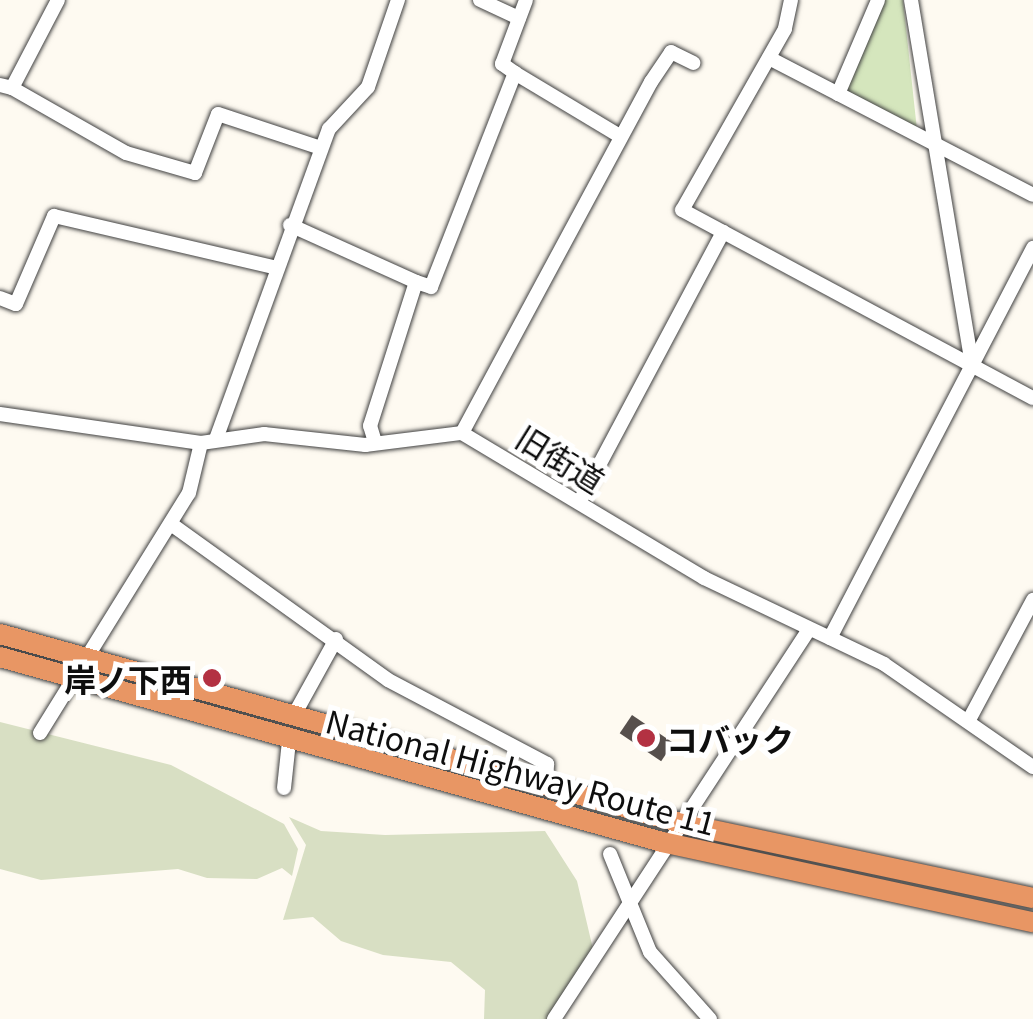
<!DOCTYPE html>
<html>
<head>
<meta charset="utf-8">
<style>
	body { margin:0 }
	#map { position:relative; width:1033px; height:1019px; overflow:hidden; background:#fefaf1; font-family:Georgia,"Noto Sans JP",serif }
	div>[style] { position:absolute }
	.green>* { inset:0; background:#d5e6bd }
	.cemetery>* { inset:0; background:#d8dfc3 }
	.building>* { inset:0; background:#564f4c; transform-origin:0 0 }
	.roads { filter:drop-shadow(0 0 2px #414141) drop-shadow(0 0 2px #414141) }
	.minor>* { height:14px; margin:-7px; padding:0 7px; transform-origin:7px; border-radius:7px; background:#fff }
	.highway>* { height:20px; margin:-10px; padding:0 10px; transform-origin:10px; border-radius:10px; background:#e89664 }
	.dots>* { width:28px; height:28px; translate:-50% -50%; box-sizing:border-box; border:5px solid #fff; border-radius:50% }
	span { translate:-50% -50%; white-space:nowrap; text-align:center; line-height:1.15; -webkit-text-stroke:10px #fff; paint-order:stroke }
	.street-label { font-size:32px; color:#0e0e0e }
	.poi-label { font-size:32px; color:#0e0e0e; font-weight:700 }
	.right { translate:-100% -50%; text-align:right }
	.left { translate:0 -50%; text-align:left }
</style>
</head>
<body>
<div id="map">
	<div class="green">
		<i style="clip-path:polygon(884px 0,903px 0,917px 130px,846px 91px)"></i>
	</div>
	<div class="cemetery">
		<i style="clip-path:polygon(0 722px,171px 765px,284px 824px,298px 849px,292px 876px,282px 868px,257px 879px,207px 878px,178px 869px,41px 880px,0 869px)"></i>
		<i style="clip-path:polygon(289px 817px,321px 831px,385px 835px,545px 831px,577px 881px,593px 949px,547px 1019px,484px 1019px,485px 990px,451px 962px,383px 955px,341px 941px,313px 917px,283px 920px,306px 845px)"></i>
	</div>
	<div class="building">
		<i style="left:632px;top:715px;width:50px;height:22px;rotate:34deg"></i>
	</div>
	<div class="roads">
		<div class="minor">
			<i style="left:480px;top:0;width:43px;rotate:24.8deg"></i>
			<i style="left:791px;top:0;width:30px;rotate:102deg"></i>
			<i style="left:785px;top:29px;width:208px;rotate:119.6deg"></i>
			<i style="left:682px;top:210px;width:398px;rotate:28.2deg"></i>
			<i style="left:911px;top:0;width:369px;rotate:80.5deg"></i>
			<i style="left:769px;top:58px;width:297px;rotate:27.4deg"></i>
			<i style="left:515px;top:73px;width:16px;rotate:-145deg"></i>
			<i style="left:502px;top:64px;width:68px;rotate:-69.4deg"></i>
			<i style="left:0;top:85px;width:12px;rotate:14deg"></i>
			<i style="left:12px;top:88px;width:99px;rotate:-62.4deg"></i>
			<i style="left:12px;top:88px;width:131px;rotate:29.7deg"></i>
			<i style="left:126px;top:153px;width:72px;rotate:16.2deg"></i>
			<i style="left:195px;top:173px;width:63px;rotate:-68.7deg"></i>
			<i style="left:218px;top:114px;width:108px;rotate:18.3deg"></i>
			<i style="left:838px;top:94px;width:102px;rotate:-66.9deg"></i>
			<i style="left:290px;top:225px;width:138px;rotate:24.3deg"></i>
			<i style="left:0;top:298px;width:17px;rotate:21deg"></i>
			<i style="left:16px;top:304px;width:96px;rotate:-66.6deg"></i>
			<i style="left:54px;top:216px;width:225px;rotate:13.1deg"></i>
			<i style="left:0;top:414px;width:203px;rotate:8.2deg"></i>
			<i style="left:201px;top:443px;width:64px;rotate:-8.1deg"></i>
			<i style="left:264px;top:434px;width:102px;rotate:6.2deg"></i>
			<i style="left:365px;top:445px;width:98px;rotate:-7.1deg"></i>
			<i style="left:462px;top:433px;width:282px;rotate:30.9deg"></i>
			<i style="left:704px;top:578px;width:199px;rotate:25.5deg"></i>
			<i style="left:884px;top:664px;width:181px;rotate:34.7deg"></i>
			<i style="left:462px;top:433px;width:399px;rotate:-61.7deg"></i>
			<i style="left:651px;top:82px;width:36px;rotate:-56deg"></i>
			<i style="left:671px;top:52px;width:25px;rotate:26deg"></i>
			<i style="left:216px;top:439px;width:330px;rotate:-70deg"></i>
			<i style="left:329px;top:129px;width:57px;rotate:-47.1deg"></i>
			<i style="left:368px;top:87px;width:92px;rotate:-71deg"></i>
			<i style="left:375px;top:442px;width:17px;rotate:-107deg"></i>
			<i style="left:370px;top:426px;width:151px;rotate:-72.3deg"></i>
			<i style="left:416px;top:282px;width:16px;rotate:18deg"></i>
			<i style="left:431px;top:287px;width:230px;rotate:-68.6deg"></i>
			<i style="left:515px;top:73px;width:122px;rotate:31deg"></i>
			<i style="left:580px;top:501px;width:305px;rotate:-62deg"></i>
			<i style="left:171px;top:524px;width:267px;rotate:35.7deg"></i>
			<i style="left:388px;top:680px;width:180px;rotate:27.8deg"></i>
			<i style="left:547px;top:764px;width:23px;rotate:92deg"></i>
			<i style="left:830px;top:638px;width:440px;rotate:-62.5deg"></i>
			<i style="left:293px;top:717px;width:89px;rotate:-61.1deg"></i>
			<i style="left:970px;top:718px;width:134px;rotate:-61.9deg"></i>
			<i style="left:40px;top:733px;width:282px;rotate:-58.2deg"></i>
			<i style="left:189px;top:493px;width:51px;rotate:-76.5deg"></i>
			<i style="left:284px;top:788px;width:47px;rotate:-83.9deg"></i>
			<i style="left:610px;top:854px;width:106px;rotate:67.8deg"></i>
			<i style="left:650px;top:952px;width:90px;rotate:48.2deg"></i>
			<i style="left:554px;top:1019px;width:466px;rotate:-56.8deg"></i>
		</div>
		<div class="highway">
			<i style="left:0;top:634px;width:711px;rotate:15.5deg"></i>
			<i style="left:685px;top:824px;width:356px;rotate:12deg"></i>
			<i style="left:0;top:657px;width:687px;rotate:15.61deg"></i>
			<i style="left:662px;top:842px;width:380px;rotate:12.2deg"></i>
		</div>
	</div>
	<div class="dots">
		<i style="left:212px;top:678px;background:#b33142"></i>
		<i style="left:646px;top:738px;background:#b33142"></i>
	</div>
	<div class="street-label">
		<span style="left:561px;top:458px;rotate:32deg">旧街道</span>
		<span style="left:521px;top:771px;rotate:15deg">National Highway Route 11</span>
	</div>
	<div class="poi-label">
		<span class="right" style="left:192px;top:678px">岸ノ下西</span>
		<span class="left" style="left:666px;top:738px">コバック</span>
	</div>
</div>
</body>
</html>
